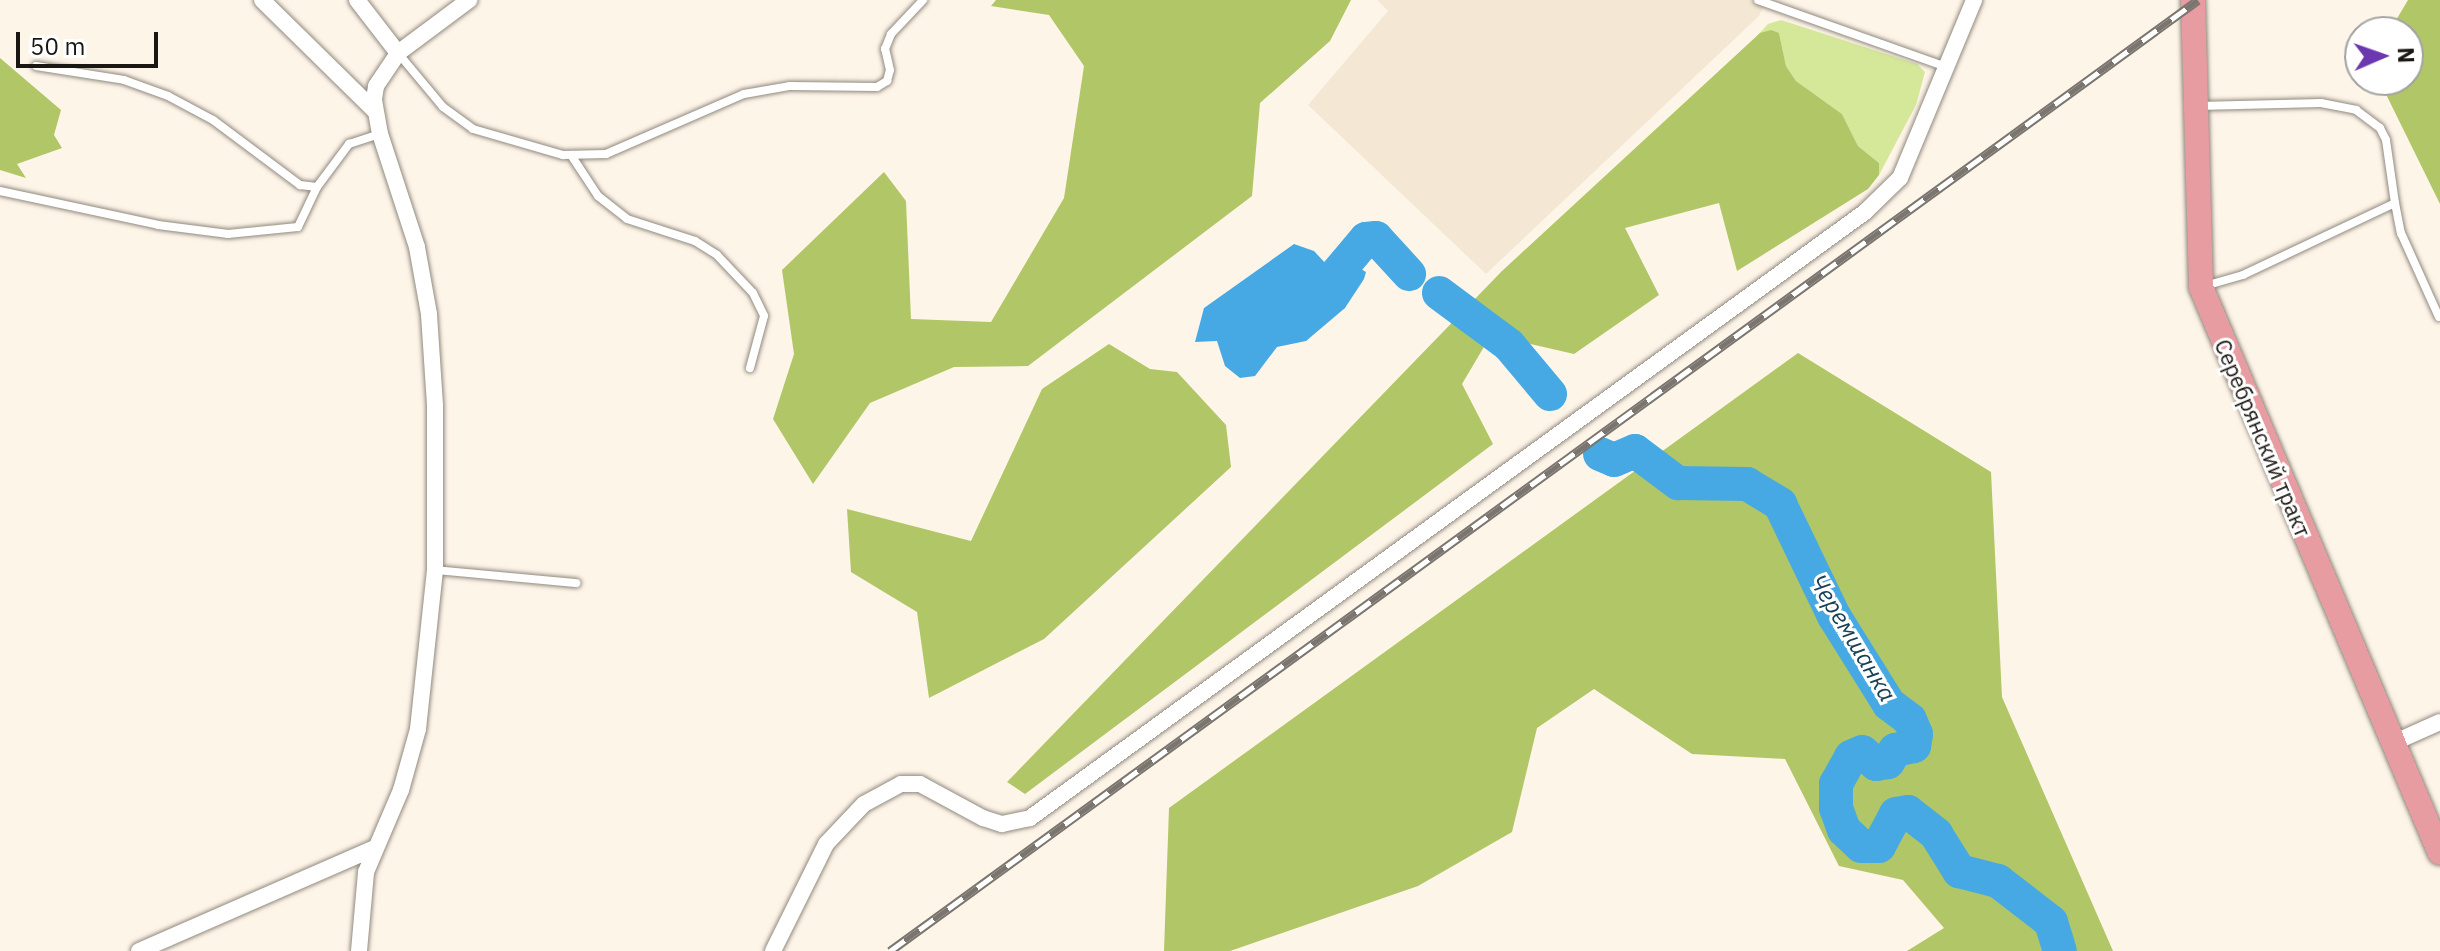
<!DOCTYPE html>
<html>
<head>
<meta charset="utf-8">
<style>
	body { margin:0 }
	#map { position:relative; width:2440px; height:951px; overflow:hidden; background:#fef5e9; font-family:"IBM Plex Sans",sans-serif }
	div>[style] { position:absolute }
	.built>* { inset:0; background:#f4e8d5 }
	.green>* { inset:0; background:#d5e899 }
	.forest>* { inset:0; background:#b1c666 }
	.water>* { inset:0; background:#47a9e3 }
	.river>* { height:34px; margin:-17px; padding:0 17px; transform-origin:17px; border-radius:17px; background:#47a9e3 }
	.roads { filter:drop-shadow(0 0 2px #90897e) drop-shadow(0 0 2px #90897e) }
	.lane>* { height:8px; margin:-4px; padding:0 4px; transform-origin:4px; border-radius:4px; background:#fff }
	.street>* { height:16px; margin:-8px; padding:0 8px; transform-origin:8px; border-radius:8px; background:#fff }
	.primary>* { height:24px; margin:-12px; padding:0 12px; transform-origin:12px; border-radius:12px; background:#e79ca1 }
	.rail>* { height:9px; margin-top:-4.5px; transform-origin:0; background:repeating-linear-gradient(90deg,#fff 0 18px,#7a756e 0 36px); box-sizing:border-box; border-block:2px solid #7a756e }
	span { translate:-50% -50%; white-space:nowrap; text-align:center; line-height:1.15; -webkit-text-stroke:6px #fff; paint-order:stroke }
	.street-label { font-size:22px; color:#1a1713 }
	.water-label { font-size:24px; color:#174058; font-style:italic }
	.north { position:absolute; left:2344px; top:16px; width:80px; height:80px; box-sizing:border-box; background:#fff; border:2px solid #a3a2a1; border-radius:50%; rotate:88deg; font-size:22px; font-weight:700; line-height:32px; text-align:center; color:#1a1713 }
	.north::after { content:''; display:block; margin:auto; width:28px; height:36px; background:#6c38af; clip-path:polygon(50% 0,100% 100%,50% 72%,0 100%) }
	.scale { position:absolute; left:16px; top:32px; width:142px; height:36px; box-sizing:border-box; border:4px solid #1a1713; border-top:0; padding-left:10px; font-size:24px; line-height:28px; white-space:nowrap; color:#1a1713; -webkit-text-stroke:6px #fff; paint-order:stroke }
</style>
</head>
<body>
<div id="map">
	<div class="built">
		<i style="clip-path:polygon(1377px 0,1766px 0,1759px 16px,1486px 274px,1308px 105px,1388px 11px)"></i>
	</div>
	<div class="green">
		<i style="clip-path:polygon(1781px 20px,1917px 64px,1925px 72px,1916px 105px,1879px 175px,1879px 163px,1858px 146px,1842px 114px,1796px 81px,1786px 66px,1779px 33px,1755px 38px,1768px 24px)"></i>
	</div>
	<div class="forest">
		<i style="clip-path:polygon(996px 0,1351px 0,1330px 41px,1260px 103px,1252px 196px,1028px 366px,954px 367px,870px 403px,813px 484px,773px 419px,794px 354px,782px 270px,884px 172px,906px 201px,911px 319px,991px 322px,1064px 198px,1084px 66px,1049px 15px,991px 6px)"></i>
		<i style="clip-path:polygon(2408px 0,2440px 0,2440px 204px,2379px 80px,2408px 80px,2408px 32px,2389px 32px)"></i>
		<i style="clip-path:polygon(1771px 30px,1779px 33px,1786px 66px,1796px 81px,1842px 114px,1858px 146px,1879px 163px,1879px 175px,1868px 189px,1737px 271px,1719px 203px,1625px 228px,1659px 295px,1574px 354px,1491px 335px,1462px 384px,1493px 444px,1025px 794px,1007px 782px,1502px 271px,1760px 33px)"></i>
		<i style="clip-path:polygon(0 58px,61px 110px,54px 135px,62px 148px,17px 164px,26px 178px,0 170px)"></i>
		<i style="clip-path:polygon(1109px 344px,1150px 369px,1177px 372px,1226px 425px,1231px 467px,1044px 639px,929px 698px,917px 612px,851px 572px,847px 509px,971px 541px,1042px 389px)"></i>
		<i style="clip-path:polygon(1798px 353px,1991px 472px,2002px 697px,2113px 951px,1907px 951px,1944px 928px,1903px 880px,1839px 866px,1785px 759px,1692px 754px,1594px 689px,1537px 728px,1512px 832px,1418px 886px,1230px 951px,1164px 951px,1169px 808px)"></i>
	</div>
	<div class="water">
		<i style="clip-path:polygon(1294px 244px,1314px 251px,1327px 265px,1346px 260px,1366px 272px,1364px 279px,1345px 308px,1306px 341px,1277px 347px,1255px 376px,1240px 378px,1225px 366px,1217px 341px,1195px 342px,1204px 308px)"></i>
	</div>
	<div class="river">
		<i style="left:1333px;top:278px;width:51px;rotate:-49.8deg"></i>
		<i style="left:1366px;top:239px;width:10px;rotate:-6deg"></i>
		<i style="left:1376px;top:238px;width:49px;rotate:47.5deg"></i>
		<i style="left:1439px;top:293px;width:87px;rotate:36.6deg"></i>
		<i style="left:1509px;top:345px;width:64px;rotate:50.1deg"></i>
		<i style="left:1600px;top:454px;width:15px;rotate:23deg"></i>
		<i style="left:1614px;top:460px;width:23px;rotate:-23deg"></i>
		<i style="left:1635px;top:451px;width:54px;rotate:36.7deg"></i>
		<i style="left:1678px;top:483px;width:69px;rotate:0.8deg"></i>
		<i style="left:1747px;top:484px;width:39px;rotate:31deg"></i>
		<i style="left:1780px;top:504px;width:124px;rotate:64.3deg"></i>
		<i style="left:1834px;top:616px;width:104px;rotate:58deg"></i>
		<i style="left:1889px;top:704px;width:26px;rotate:37deg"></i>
		<i style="left:1910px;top:720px;width:15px;rotate:67deg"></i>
		<i style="left:1916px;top:734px;width:12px;rotate:99deg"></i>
		<i style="left:1914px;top:746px;width:19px;rotate:168deg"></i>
		<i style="left:1895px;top:750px;width:14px;rotate:120deg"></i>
		<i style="left:1888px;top:762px;width:12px;rotate:171deg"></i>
		<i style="left:1876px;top:764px;width:18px;rotate:-139deg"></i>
		<i style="left:1862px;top:752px;width:12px;rotate:156deg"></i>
		<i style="left:1851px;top:757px;width:31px;rotate:119deg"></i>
		<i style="left:1836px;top:784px;width:24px;rotate:90deg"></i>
		<i style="left:1836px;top:808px;width:23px;rotate:70deg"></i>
		<i style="left:1844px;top:830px;width:23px;rotate:43deg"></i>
		<i style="left:1861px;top:846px;width:18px"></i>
		<i style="left:1879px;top:846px;width:36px;rotate:-62deg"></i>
		<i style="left:1896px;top:814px;width:12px;rotate:-9deg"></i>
		<i style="left:1908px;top:812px;width:36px;rotate:38deg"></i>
		<i style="left:1936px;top:834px;width:44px;rotate:58.1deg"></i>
		<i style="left:1959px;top:871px;width:40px;rotate:14.4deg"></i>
		<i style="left:1998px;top:881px;width:67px;rotate:37.7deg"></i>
		<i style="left:2051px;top:922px;width:30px;rotate:73deg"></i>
	</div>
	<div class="roads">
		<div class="lane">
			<i style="left:1758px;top:0;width:196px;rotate:19.6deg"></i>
			<i style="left:398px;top:53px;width:70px;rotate:50.2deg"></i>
			<i style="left:443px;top:107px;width:37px;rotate:36deg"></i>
			<i style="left:473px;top:129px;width:94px;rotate:16.1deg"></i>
			<i style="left:563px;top:155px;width:43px;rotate:-1.3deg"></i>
			<i style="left:606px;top:154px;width:150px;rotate:-23.5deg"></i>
			<i style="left:744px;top:94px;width:47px;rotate:-9.9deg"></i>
			<i style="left:790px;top:86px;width:87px;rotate:0.7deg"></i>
			<i style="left:877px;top:87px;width:12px;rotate:-31deg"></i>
			<i style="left:887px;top:81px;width:11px;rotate:-75deg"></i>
			<i style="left:890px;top:70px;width:22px;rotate:-103deg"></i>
			<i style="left:885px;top:49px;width:16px;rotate:-68deg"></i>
			<i style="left:891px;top:34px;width:47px;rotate:-46.7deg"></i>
			<i style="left:36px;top:66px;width:89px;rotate:9deg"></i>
			<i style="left:124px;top:80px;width:47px;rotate:20deg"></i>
			<i style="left:168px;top:96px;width:51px;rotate:28.1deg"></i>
			<i style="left:213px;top:120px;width:109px;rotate:36.8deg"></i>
			<i style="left:300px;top:185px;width:17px;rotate:7deg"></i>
			<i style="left:317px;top:187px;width:54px;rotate:-53.3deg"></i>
			<i style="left:349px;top:144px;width:33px;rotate:-18deg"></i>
			<i style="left:2198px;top:106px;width:123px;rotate:-1.4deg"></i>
			<i style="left:2321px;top:103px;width:36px;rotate:11deg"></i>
			<i style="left:2356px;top:110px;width:30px;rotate:37deg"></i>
			<i style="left:2380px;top:128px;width:13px;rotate:63deg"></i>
			<i style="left:2386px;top:140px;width:64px;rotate:81.9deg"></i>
			<i style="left:2395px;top:203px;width:168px;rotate:154.7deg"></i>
			<i style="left:2243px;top:275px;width:40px;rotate:164deg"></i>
			<i style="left:571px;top:155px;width:49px;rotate:56.6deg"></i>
			<i style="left:598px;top:196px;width:37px;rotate:38deg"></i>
			<i style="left:627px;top:219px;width:71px;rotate:17.9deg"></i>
			<i style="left:695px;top:241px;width:26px;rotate:32deg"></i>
			<i style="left:717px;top:255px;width:52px;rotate:46.5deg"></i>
			<i style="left:753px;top:293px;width:25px;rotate:64deg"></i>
			<i style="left:764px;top:316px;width:54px;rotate:105.1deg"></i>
			<i style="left:0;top:191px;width:162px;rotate:12.1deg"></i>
			<i style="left:158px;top:225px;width:71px;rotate:7.3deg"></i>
			<i style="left:228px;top:234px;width:70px;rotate:-5.7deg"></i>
			<i style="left:298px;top:227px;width:44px;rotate:-64.6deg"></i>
			<i style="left:2395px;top:203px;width:31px;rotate:79deg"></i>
			<i style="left:2401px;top:233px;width:92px;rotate:65.7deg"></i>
			<i style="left:435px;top:570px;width:142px;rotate:5.3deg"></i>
		</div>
		<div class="street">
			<i style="left:262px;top:0;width:158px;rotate:44.5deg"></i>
			<i style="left:357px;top:0;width:67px;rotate:52.3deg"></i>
			<i style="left:2393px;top:743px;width:51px;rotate:-24.1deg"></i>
			<i style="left:139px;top:951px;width:255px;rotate:-23.6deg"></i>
			<i style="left:359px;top:951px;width:79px;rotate:-84.9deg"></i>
			<i style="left:366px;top:872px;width:89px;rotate:-66.9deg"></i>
			<i style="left:401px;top:790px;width:63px;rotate:-74.4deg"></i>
			<i style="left:418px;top:729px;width:160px;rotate:-83.9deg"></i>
			<i style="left:435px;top:570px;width:165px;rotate:-90deg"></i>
			<i style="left:435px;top:405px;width:91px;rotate:-93.8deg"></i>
			<i style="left:429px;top:314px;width:68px;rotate:-100.2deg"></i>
			<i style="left:417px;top:247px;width:119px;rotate:-108.1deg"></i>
			<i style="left:380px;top:134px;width:36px;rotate:-100deg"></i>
			<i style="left:374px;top:99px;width:13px;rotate:-81deg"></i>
			<i style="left:376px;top:86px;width:40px;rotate:-56deg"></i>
			<i style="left:398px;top:53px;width:89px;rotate:-36.7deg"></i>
			<i style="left:773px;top:951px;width:119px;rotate:-63.6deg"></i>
			<i style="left:826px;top:844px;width:55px;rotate:-46.5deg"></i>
			<i style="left:864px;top:804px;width:42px;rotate:-28.4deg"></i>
			<i style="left:901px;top:784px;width:19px"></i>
			<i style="left:920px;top:784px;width:72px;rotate:28.4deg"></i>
			<i style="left:983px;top:818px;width:20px;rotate:18deg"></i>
			<i style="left:1002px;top:824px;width:29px;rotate:-12deg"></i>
			<i style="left:1030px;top:818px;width:1032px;rotate:-35.97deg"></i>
			<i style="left:1865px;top:212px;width:49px;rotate:-44.2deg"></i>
			<i style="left:1900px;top:178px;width:193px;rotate:-67.4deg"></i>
		</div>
		<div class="primary">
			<i style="left:2193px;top:0;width:287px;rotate:88.4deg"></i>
			<i style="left:2201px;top:287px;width:614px;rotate:67.11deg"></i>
		</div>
	</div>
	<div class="rail">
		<i style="left:890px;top:951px;width:1617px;rotate:-36.02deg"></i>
	</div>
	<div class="street-label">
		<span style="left:2263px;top:438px;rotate:67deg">Серебрянский тракт</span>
	</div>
	<div class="water-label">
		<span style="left:1853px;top:638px;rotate:59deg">Черемшанка</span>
	</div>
	<div class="north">N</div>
	<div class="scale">50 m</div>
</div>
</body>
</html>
